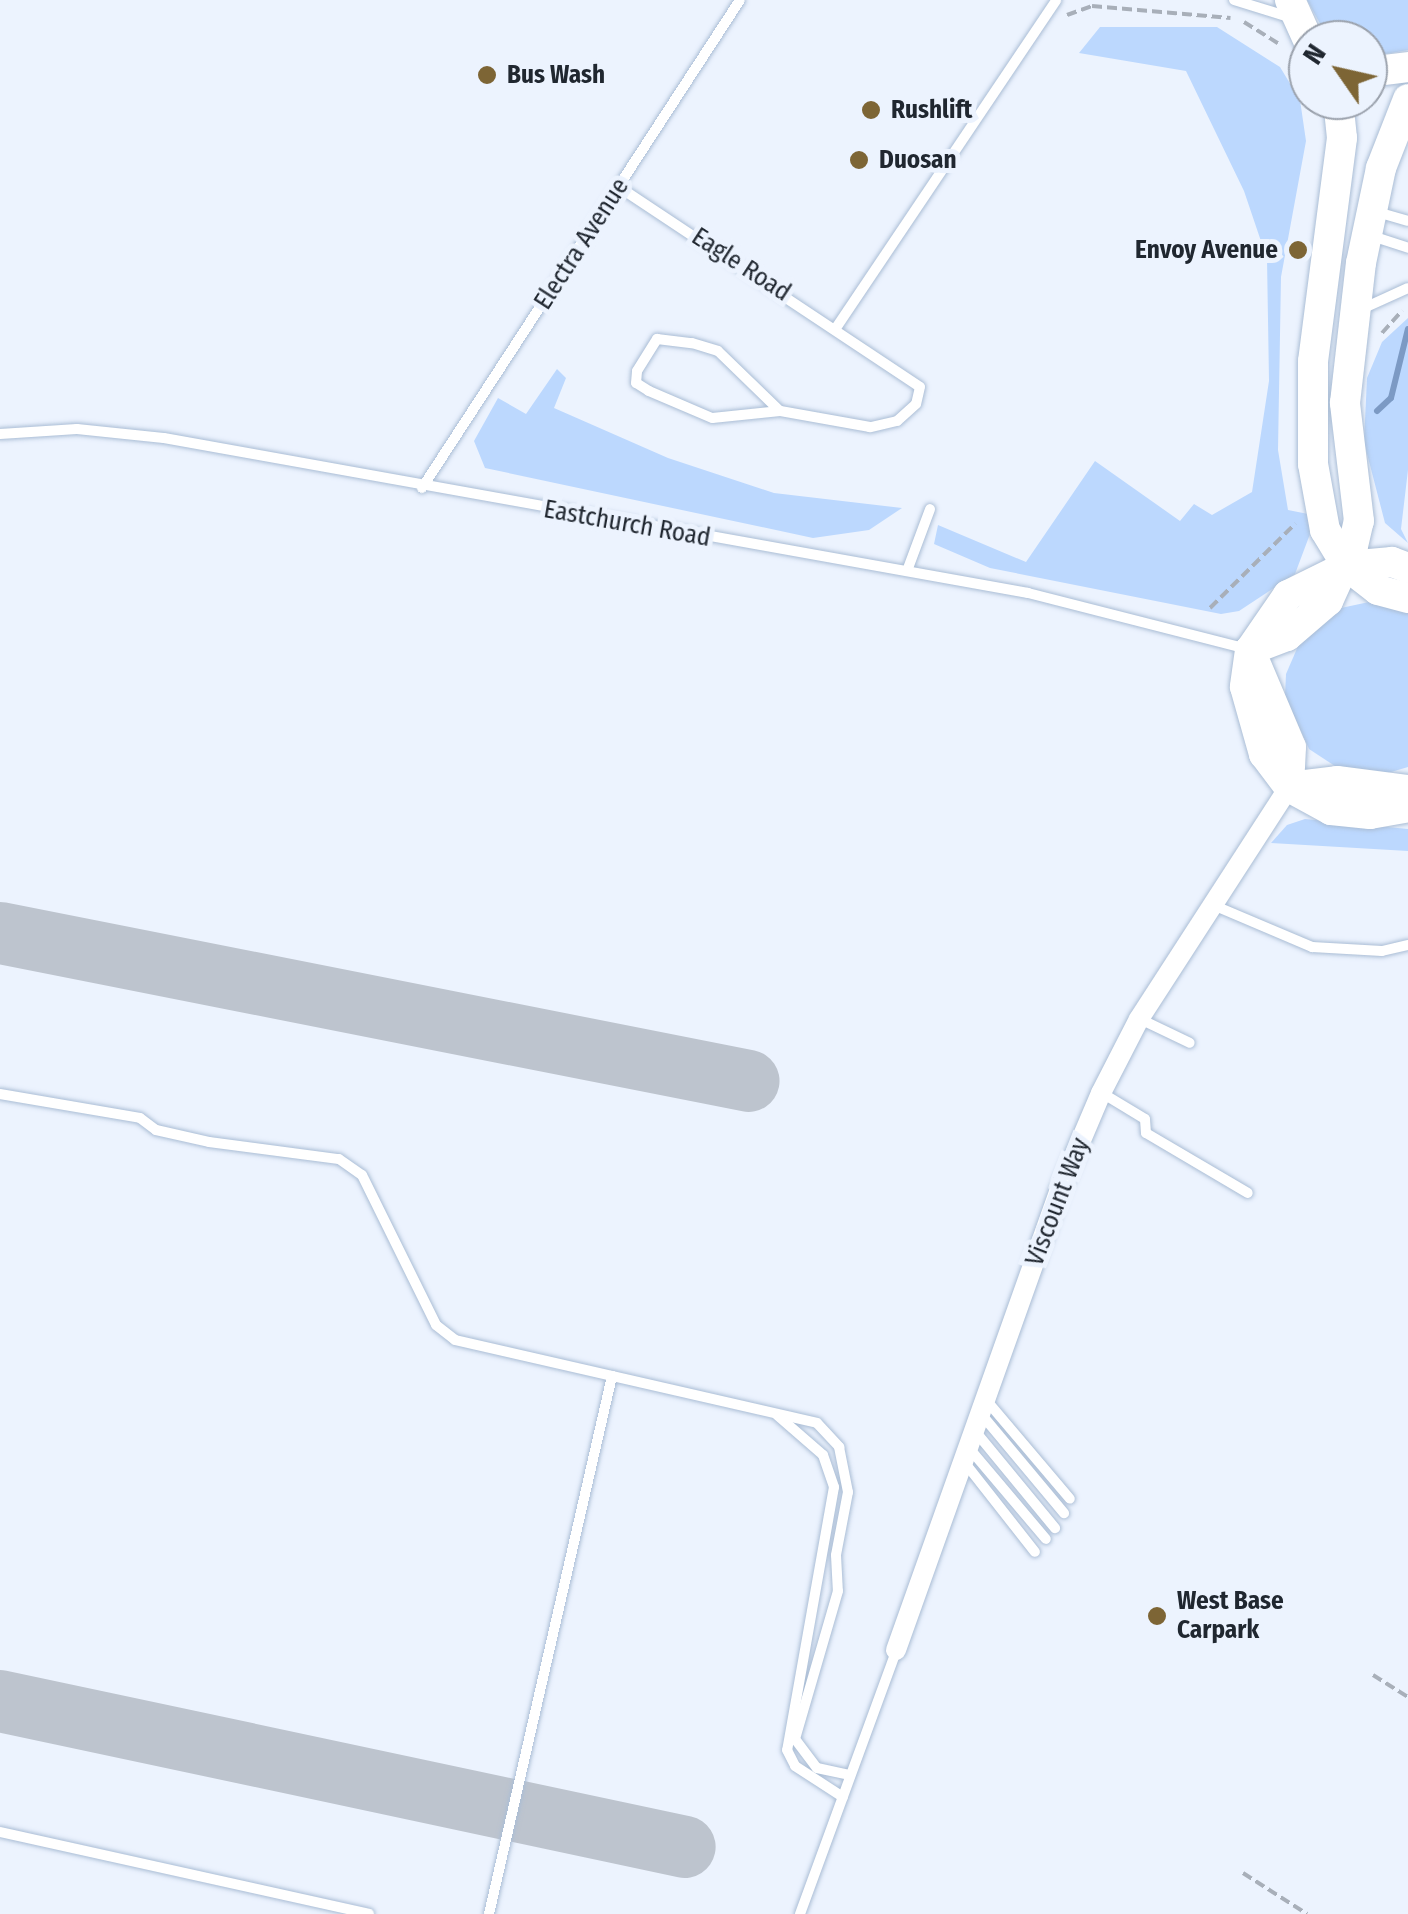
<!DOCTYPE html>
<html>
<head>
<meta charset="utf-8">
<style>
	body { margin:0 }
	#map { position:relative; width:1408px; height:1914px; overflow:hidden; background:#ecf3fe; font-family:"Fira Sans Condensed",sans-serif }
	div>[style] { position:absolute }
	.green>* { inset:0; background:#bcd8fe }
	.stream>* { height:6px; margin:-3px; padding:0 3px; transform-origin:3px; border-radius:3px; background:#7c9ac4 }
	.taxiway>* { height:62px; margin:-31px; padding:0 31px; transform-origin:31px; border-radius:31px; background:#bdc4ce }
	.path>* { height:4px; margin-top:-2px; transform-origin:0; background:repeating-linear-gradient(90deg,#a8afb9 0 10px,transparent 0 15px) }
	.roads { filter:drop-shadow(0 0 2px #aabdd5) drop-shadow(0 0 2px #aabdd5) }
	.lane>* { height:10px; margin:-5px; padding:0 5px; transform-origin:5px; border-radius:5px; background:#fff }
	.street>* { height:20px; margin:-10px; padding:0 10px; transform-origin:10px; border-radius:10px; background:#fff }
	.secondary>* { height:30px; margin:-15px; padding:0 15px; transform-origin:15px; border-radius:15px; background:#fff }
	.dots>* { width:28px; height:28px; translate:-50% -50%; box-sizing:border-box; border:5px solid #ecf3fe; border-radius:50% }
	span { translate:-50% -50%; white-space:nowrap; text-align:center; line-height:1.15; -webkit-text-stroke:10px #ecf3fe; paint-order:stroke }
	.poi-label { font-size:25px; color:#202730; font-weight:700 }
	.left { translate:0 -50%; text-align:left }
	.right { translate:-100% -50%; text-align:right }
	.street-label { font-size:25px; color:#202730 }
	.north { position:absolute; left:1288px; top:20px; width:100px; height:100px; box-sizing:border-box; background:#ecf3fe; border:2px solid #9aa1ac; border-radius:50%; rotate:304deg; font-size:28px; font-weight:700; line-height:40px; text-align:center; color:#202730 }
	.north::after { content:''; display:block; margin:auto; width:35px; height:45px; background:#7d6535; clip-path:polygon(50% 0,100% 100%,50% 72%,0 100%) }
</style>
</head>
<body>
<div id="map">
	<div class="green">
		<i style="clip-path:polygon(1307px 0,1408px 0,1408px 50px,1368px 57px,1368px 40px,1329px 40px)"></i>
		<i style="clip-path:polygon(1100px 27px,1217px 27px,1280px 67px,1300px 100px,1306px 141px,1281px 277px,1278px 450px,1288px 510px,1308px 514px,1310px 534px,1295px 574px,1239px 611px,1221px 614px,990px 568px,934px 544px,938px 525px,1026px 562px,1095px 461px,1180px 521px,1194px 504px,1212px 515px,1252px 492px,1269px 381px,1267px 259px,1244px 191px,1186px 71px,1079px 53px)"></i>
		<i style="clip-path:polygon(1408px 318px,1408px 470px,1401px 529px,1408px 543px,1385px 523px,1364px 442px,1367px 378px,1382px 342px)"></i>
		<i style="clip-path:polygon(557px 369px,566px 378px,554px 408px,668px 458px,774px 493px,902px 508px,869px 530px,813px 538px,485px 468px,474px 441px,498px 398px,526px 414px)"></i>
		<i style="clip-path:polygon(1369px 602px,1408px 611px,1408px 767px,1381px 775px,1341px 770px,1309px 749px,1285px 696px,1286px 674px,1302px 637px,1341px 608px)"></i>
		<i style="clip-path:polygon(1305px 819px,1408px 829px,1408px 851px,1271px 843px,1287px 825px)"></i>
	</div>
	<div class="stream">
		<i style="left:1377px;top:411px;width:19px;rotate:-43deg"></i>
		<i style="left:1391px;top:398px;width:71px;rotate:-76.2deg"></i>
	</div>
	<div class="taxiway">
		<i style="left:0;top:933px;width:763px;rotate:11.18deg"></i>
		<i style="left:0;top:1701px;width:700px;rotate:12.03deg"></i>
	</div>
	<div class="path">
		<i style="left:1067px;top:15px;width:27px;rotate:-20deg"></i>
		<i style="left:1092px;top:6px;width:139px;rotate:5deg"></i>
		<i style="left:1244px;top:22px;width:40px;rotate:32deg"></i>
		<i style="left:1298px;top:64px;width:26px;rotate:67deg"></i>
		<i style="left:1382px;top:333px;width:30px;rotate:-48deg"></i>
		<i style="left:1210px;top:608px;width:120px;rotate:-44.7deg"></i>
		<i style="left:1373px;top:1675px;width:41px;rotate:32.2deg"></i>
		<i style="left:1243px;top:1873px;width:76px;rotate:32.6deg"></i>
	</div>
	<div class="roads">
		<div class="lane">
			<i style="left:1234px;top:0;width:58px;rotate:17.2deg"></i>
			<i style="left:619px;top:187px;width:361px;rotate:33.6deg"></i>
			<i style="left:920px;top:387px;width:17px;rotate:103deg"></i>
			<i style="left:916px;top:404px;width:25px;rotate:138deg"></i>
			<i style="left:897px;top:421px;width:28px;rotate:167deg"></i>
			<i style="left:870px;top:427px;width:91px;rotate:-169.9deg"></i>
			<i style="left:780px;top:411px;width:68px;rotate:174.1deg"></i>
			<i style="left:712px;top:418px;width:69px;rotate:-156.8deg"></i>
			<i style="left:649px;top:391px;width:15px;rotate:-148deg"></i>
			<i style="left:636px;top:383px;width:12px;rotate:-85deg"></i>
			<i style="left:637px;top:371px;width:38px;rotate:-58deg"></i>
			<i style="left:657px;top:339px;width:35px;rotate:7deg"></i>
			<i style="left:692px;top:343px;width:27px;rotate:17deg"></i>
			<i style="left:718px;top:351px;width:86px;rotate:44.1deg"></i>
			<i style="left:1377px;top:212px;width:32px;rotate:16deg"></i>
			<i style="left:1372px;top:236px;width:38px;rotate:18deg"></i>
			<i style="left:1364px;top:308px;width:48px;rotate:-24.4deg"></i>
			<i style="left:836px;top:328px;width:395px;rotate:-56.1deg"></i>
			<i style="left:0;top:434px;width:77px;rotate:-3.7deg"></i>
			<i style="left:77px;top:429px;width:87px;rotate:5.9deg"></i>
			<i style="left:164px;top:438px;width:878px;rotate:10.17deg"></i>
			<i style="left:1028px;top:593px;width:226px;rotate:14.3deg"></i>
			<i style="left:422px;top:488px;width:582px;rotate:-56.91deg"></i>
			<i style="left:907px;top:571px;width:66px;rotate:-69.6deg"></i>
			<i style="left:1213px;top:905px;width:108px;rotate:23deg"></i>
			<i style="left:1312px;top:947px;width:70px;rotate:3.3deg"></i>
			<i style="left:1382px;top:951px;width:27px;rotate:-13deg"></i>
			<i style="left:1140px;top:1019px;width:55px;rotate:25.6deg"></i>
			<i style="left:1102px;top:1093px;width:50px;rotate:31.2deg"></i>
			<i style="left:1145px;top:1119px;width:14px;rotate:86deg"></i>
			<i style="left:1146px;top:1133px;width:118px;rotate:30.5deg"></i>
			<i style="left:0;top:1094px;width:142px;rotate:9.7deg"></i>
			<i style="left:140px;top:1118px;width:20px;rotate:37deg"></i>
			<i style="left:156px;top:1130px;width:54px;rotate:12.8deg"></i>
			<i style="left:209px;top:1142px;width:131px;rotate:7.5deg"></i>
			<i style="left:339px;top:1159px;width:28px;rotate:35deg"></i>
			<i style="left:362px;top:1175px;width:167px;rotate:63.7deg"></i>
			<i style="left:436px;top:1325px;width:24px;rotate:38deg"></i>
			<i style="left:455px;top:1340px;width:371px;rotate:12.9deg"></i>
			<i style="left:817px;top:1423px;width:33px;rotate:47deg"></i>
			<i style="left:839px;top:1447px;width:46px;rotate:78.7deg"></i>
			<i style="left:848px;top:1492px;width:64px;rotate:100.8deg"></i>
			<i style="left:836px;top:1555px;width:36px;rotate:87deg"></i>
			<i style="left:838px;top:1591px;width:154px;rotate:106.2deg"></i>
			<i style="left:795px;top:1739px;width:36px;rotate:53deg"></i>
			<i style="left:817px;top:1768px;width:34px;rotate:12deg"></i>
			<i style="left:987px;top:1401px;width:128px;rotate:49.7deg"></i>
			<i style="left:777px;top:1415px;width:61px;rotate:41deg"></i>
			<i style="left:823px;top:1455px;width:34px;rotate:71deg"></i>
			<i style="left:834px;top:1487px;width:267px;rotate:100.1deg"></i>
			<i style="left:787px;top:1750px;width:18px;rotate:63deg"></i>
			<i style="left:795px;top:1766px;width:57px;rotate:32.9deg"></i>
			<i style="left:982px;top:1415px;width:128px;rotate:50.1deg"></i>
			<i style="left:975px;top:1431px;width:126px;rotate:50.5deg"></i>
			<i style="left:969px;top:1448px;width:119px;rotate:49.8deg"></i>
			<i style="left:965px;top:1463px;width:113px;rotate:51.8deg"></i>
			<i style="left:0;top:1832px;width:378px;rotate:12.5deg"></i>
			<i style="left:489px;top:1914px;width:552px;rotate:-77.12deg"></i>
			<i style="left:800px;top:1914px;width:280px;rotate:-69.9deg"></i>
		</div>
		<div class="street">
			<i style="left:896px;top:1650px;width:486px;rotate:-70.4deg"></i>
			<i style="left:1059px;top:1192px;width:108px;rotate:-67deg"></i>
			<i style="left:1101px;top:1093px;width:83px;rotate:-62.8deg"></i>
			<i style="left:1139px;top:1019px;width:276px;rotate:-57.1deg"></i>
		</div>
		<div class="secondary">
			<i style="left:1290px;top:0;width:44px;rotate:65.8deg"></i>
			<i style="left:1368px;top:72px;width:40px;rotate:-7.1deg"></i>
			<i style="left:1338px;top:100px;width:38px;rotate:84deg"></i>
			<i style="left:1342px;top:138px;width:225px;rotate:97.4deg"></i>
			<i style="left:1313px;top:361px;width:103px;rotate:90deg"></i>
			<i style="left:1313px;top:464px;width:67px;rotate:79.7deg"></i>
			<i style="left:1325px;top:530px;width:42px;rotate:58.6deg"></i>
			<i style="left:1347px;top:566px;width:39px;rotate:38deg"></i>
			<i style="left:1378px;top:590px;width:31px;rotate:15deg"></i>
			<i style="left:1408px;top:568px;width:17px;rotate:-159deg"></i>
			<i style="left:1392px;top:562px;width:45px;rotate:174.9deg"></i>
			<i style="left:1347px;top:566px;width:66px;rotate:153.8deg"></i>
			<i style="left:1288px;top:595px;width:67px;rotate:124.6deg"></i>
			<i style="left:1250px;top:650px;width:37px;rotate:98deg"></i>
			<i style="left:1245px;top:687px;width:70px;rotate:74.2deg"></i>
			<i style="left:1264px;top:754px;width:41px;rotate:52.9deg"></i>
			<i style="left:1289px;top:787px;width:48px;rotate:28.7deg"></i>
			<i style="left:1331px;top:810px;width:39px;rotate:6deg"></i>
			<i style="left:1370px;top:814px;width:39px;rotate:-10deg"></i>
			<i style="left:1250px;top:650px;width:40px;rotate:-21deg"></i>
			<i style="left:1287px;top:636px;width:54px;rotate:-40.5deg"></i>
			<i style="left:1328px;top:601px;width:60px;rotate:-65.6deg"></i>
			<i style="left:1353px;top:546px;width:26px;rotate:-77deg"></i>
			<i style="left:1359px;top:521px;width:119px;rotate:-96.8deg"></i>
			<i style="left:1345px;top:403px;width:141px;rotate:-83.5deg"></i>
			<i style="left:1361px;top:263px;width:97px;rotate:-78.1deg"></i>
			<i style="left:1381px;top:168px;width:74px;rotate:-68.6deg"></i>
			<i style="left:1250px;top:650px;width:105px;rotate:67.1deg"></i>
			<i style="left:1291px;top:747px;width:40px;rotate:92.9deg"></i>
			<i style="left:1289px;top:787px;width:48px;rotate:-7.1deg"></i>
			<i style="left:1337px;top:781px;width:72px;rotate:7.2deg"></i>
		</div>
	</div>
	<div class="dots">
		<i style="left:487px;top:75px;background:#7d6535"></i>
		<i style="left:871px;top:110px;background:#7d6535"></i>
		<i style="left:859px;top:160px;background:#7d6535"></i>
		<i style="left:1298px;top:250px;background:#7d6535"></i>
		<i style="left:1157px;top:1616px;background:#7d6535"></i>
	</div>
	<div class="poi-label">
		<span class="left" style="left:507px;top:75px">Bus Wash</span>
		<span class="left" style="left:891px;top:110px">Rushlift</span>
		<span class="left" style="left:879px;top:160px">Duosan</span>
		<span class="right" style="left:1278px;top:250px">Envoy Avenue</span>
		<span class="left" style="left:1177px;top:1616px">West Base<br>Carpark</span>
	</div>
	<div class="street-label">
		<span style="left:582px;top:244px;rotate:-57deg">Electra Avenue</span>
		<span style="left:741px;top:265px;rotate:33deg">Eagle Road</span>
		<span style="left:627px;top:524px;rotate:10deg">Eastchurch Road</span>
		<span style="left:1058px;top:1202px;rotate:-69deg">Viscount Way</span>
	</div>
	<div class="north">N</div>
</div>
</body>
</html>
